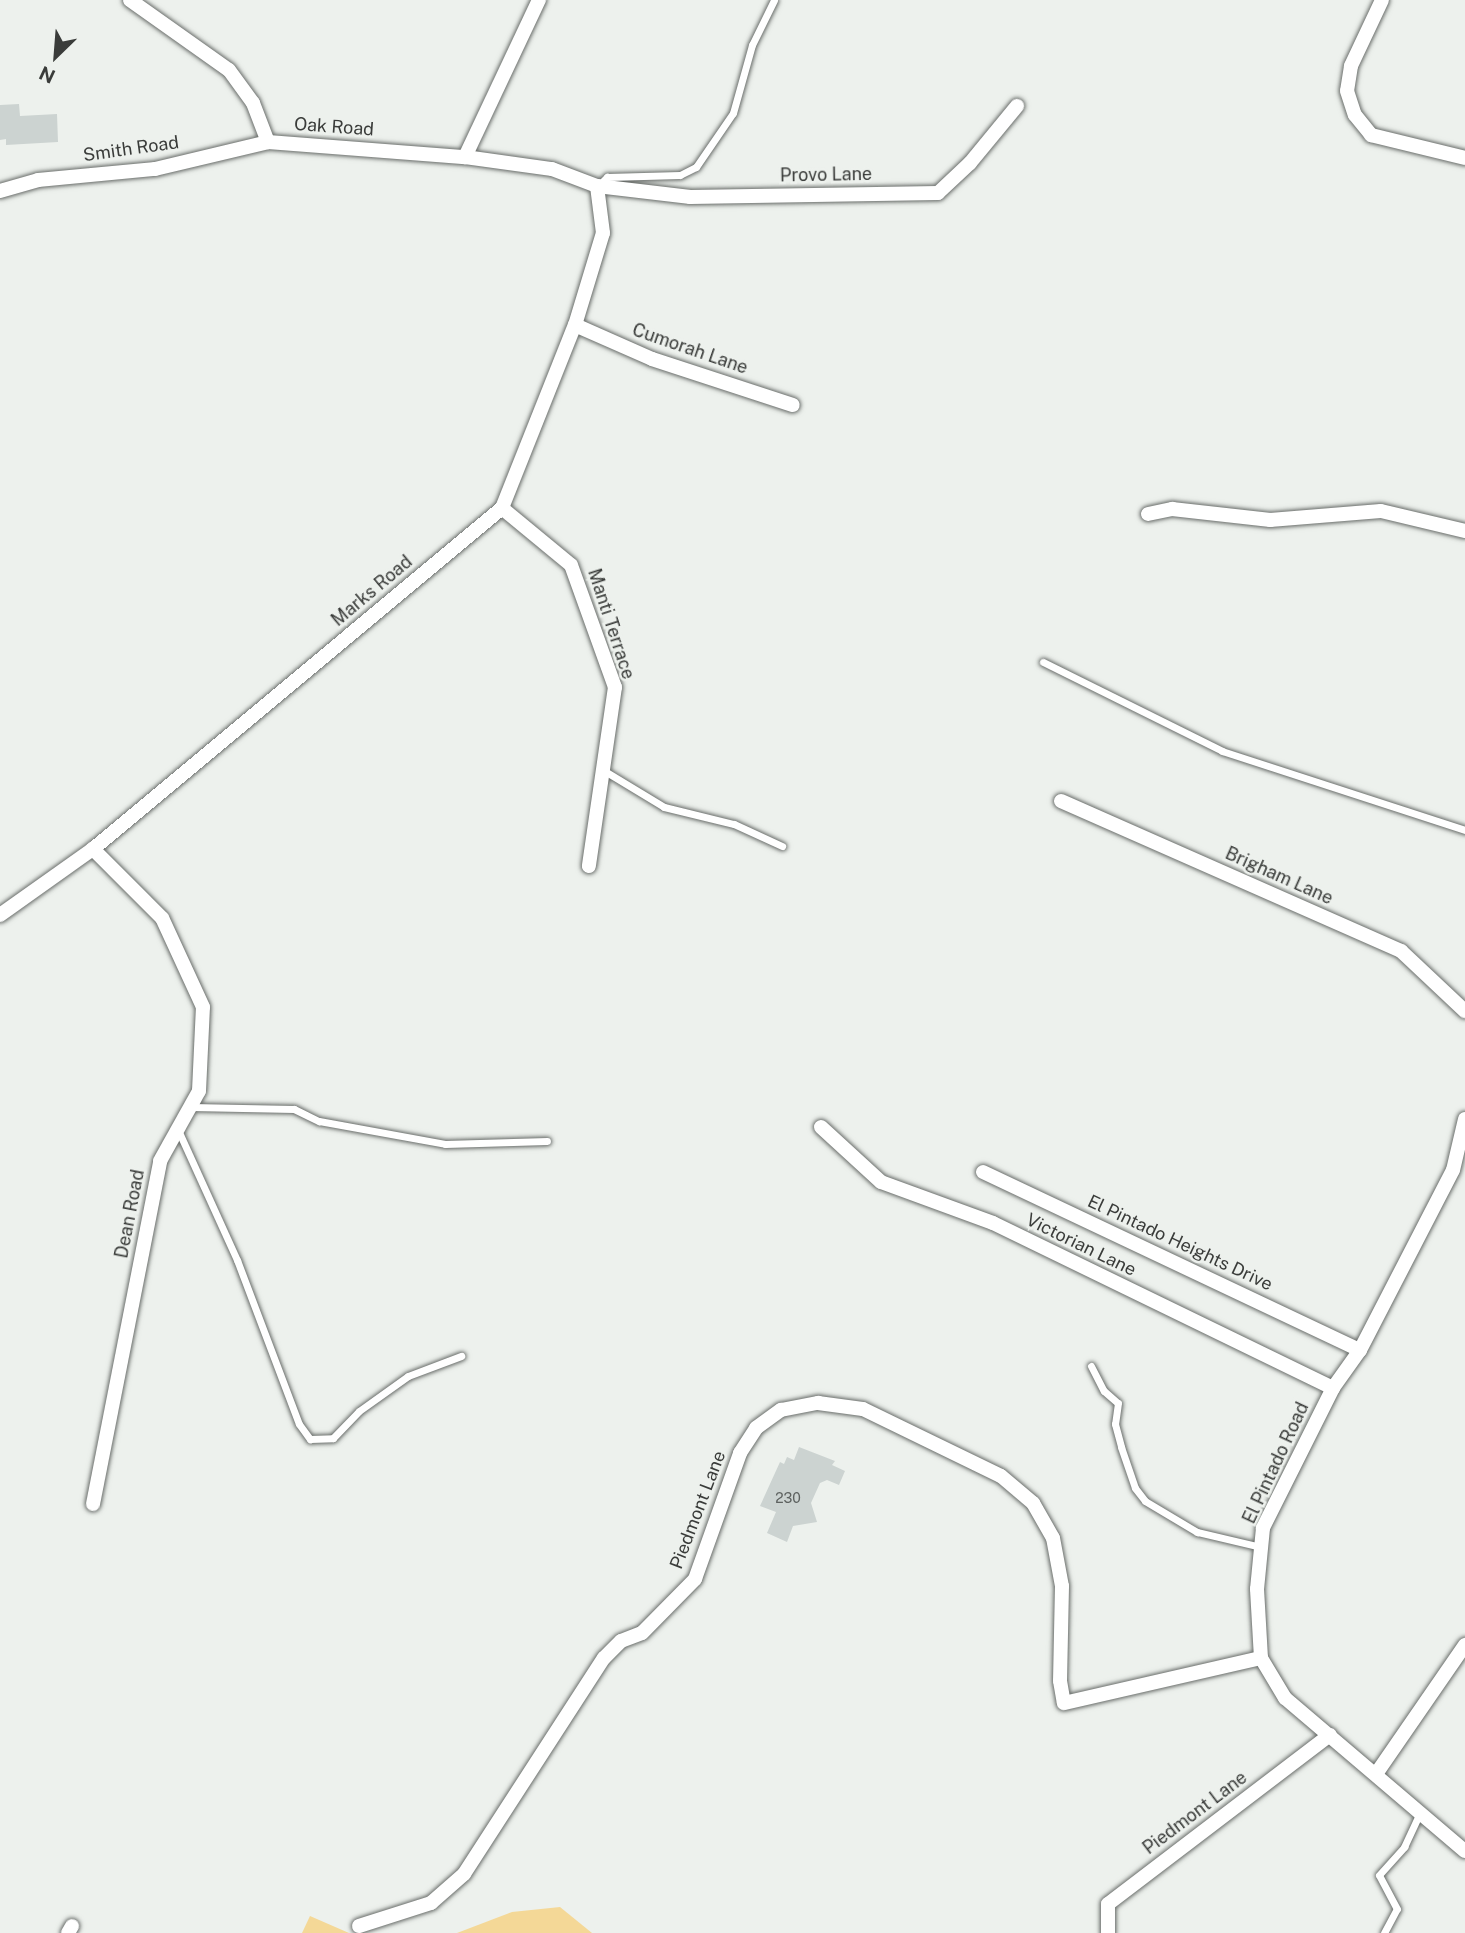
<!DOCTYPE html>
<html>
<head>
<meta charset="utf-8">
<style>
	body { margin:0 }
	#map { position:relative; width:1465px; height:1933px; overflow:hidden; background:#edf1ed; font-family:"Public Sans",sans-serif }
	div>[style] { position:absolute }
	.green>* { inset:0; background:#f4d897 }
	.building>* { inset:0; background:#ccd3d1 }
	.roads { filter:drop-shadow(0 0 2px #696d6a) drop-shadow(0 0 2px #696d6a) }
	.lane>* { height:7px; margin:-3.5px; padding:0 3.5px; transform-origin:3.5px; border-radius:3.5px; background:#fff }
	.street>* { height:14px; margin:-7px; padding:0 7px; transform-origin:7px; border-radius:7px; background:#fff }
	span { translate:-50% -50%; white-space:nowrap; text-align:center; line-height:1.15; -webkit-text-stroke:5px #edf1ed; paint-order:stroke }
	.number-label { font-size:14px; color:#5e6260 }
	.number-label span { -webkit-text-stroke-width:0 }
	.street-label { font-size:18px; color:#3a3c3a }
	.north { position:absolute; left:21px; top:21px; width:70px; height:70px; -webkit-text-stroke:5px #edf1ed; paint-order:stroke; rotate:205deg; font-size:19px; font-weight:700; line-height:28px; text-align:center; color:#3a3c3a }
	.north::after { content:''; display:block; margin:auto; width:24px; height:32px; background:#3a3c3a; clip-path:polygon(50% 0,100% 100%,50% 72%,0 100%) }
</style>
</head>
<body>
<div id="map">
	<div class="green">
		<i style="clip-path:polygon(560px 1907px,592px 1933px,457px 1933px,512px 1912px)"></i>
		<i style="clip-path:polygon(310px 1916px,349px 1933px,302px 1933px)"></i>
	</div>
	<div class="building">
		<i style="clip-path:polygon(19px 104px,20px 116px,57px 114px,58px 142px,6px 145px,6px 139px,0 140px,0 105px)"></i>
		<i style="clip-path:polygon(799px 1447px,835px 1461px,832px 1465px,845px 1471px,839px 1485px,827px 1480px,820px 1483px,811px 1503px,817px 1522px,793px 1526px,787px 1542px,767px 1533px,776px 1512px,760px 1506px,780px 1462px,784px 1464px,787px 1457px,794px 1460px)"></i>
	</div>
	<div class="roads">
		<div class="lane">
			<i style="left:598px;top:186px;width:13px;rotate:-45deg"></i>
			<i style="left:607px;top:177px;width:73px;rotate:-1.6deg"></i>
			<i style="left:680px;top:175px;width:18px;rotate:-27deg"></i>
			<i style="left:696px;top:167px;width:65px;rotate:-55.6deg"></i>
			<i style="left:733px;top:113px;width:71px;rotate:-74.4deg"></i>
			<i style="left:752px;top:45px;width:50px;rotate:-63.9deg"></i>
			<i style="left:1043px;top:662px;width:200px;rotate:26.4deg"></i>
			<i style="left:1222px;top:751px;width:256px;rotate:18deg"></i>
			<i style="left:603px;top:770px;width:71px;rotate:31.2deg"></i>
			<i style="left:664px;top:807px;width:72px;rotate:13.7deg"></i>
			<i style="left:734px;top:824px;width:53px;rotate:24.6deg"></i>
			<i style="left:191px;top:1107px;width:103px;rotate:1.1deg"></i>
			<i style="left:294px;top:1109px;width:28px;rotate:26deg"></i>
			<i style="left:319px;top:1121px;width:128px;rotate:10.3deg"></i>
			<i style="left:445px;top:1144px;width:102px;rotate:-1.7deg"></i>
			<i style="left:178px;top:1130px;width:143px;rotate:65.6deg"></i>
			<i style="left:237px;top:1260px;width:175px;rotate:69.3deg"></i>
			<i style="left:299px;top:1424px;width:19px;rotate:54deg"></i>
			<i style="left:310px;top:1439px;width:23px;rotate:-2deg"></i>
			<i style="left:333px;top:1438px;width:37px;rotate:-46deg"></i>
			<i style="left:359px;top:1411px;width:60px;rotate:-35.5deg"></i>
			<i style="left:408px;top:1376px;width:57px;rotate:-20.7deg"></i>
			<i style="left:1091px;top:1366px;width:28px;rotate:63deg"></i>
			<i style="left:1104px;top:1391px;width:18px;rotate:41deg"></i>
			<i style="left:1118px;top:1403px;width:21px;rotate:98deg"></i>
			<i style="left:1115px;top:1424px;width:24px;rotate:75deg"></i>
			<i style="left:1121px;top:1447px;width:43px;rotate:71.1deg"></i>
			<i style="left:1135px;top:1488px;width:16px;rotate:52deg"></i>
			<i style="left:1145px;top:1501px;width:61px;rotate:30.8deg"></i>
			<i style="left:1197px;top:1532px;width:66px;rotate:13.2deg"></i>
			<i style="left:1384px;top:1933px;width:27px;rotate:-62deg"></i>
			<i style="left:1397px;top:1909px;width:38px;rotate:-118deg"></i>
			<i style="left:1379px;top:1875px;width:38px;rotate:-48deg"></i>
			<i style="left:1404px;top:1847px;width:38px;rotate:-65deg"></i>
		</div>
		<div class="street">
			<i style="left:130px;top:0;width:121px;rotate:35.3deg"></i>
			<i style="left:229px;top:70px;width:41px;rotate:54deg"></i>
			<i style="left:253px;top:103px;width:42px;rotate:69deg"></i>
			<i style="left:268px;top:142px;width:198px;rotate:4.4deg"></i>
			<i style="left:465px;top:157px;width:88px;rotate:7.9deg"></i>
			<i style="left:552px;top:169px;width:48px;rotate:20.7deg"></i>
			<i style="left:597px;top:186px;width:94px;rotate:6.7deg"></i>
			<i style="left:690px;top:197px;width:248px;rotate:-0.9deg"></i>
			<i style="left:938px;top:193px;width:44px;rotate:-43.2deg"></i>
			<i style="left:970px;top:163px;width:74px;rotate:-50.5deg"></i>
			<i style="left:1382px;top:0;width:73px;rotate:115.2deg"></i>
			<i style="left:1351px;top:66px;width:25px;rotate:99deg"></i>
			<i style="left:1347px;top:91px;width:25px;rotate:72deg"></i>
			<i style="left:1355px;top:115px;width:26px;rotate:51deg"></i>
			<i style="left:1371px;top:135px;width:97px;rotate:13.7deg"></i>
			<i style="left:465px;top:157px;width:174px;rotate:-64.8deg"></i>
			<i style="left:0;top:191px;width:40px;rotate:-16deg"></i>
			<i style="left:38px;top:180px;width:118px;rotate:-5.4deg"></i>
			<i style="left:155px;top:169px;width:116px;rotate:-13.4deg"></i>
			<i style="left:575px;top:325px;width:84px;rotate:23.8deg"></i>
			<i style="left:652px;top:359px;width:148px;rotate:18.1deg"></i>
			<i style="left:502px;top:508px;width:89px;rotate:39.6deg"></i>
			<i style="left:571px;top:565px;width:130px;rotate:70.2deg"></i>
			<i style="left:615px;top:687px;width:181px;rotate:98.3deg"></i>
			<i style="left:1148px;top:514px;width:25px;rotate:-12deg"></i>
			<i style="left:1172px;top:509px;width:99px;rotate:6.4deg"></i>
			<i style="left:1270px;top:520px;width:111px;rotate:-4.6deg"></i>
			<i style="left:1381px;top:511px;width:86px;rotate:13.4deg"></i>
			<i style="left:1061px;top:801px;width:372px;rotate:23.8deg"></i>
			<i style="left:1401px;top:951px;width:88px;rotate:43.2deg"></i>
			<i style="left:0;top:915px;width:114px;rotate:-35.4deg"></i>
			<i style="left:93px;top:849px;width:533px;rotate:-39.82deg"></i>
			<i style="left:502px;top:508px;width:197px;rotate:-68.3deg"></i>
			<i style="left:575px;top:325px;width:96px;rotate:-73.1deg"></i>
			<i style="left:603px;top:233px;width:47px;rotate:-97.3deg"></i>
			<i style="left:1465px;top:1119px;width:52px;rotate:103.2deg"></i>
			<i style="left:1453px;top:1170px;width:203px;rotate:117.3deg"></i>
			<i style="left:1360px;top:1350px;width:47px;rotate:125.4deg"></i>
			<i style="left:1333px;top:1388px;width:157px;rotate:116.6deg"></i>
			<i style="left:1263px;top:1528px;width:61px;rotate:95.6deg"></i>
			<i style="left:1257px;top:1589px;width:69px;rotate:86.7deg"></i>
			<i style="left:1261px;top:1658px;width:47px;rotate:59deg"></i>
			<i style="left:1285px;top:1698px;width:236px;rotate:40.4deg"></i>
			<i style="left:821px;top:1127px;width:81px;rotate:42.5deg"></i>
			<i style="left:881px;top:1182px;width:119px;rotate:20.1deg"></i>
			<i style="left:993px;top:1223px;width:378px;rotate:25.9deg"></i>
			<i style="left:983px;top:1172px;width:417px;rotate:25.3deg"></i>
			<i style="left:93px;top:1504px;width:349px;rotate:-78.9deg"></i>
			<i style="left:160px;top:1161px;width:80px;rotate:-60.9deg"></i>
			<i style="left:199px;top:1091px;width:84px;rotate:-87.3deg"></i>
			<i style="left:203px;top:1007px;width:98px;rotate:-114.7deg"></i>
			<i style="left:162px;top:918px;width:98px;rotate:-135deg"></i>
			<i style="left:1376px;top:1774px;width:157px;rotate:-55.4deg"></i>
			<i style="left:359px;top:1926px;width:76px;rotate:-17.7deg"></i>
			<i style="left:431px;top:1903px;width:44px;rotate:-41.3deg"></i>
			<i style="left:464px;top:1874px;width:257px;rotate:-57.1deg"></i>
			<i style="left:604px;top:1658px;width:24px;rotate:-45deg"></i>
			<i style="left:621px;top:1641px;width:22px;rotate:-21deg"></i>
			<i style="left:642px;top:1633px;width:76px;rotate:-45.5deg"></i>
			<i style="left:695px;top:1579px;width:134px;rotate:-70.3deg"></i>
			<i style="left:740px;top:1453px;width:30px;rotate:-57deg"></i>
			<i style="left:756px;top:1428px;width:31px;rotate:-36deg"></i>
			<i style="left:781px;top:1410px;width:38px;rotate:-11deg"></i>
			<i style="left:818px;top:1403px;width:45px;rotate:7.6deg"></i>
			<i style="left:863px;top:1409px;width:153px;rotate:25.9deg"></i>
			<i style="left:1001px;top:1476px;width:42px;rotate:40.2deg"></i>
			<i style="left:1033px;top:1503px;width:40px;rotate:60.3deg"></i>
			<i style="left:1053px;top:1538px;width:49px;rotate:79.4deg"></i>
			<i style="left:1062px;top:1586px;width:95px;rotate:91.2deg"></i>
			<i style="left:1060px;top:1681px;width:22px;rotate:80deg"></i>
			<i style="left:1064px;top:1703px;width:202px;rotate:-12.9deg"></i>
			<i style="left:68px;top:1933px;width:8px;rotate:-60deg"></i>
			<i style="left:1108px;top:1933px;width:29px;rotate:-90deg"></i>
			<i style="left:1108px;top:1904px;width:279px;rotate:-37.3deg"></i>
		</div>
	</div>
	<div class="number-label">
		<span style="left:788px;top:1498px">230</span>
	</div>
	<div class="street-label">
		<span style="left:334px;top:127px;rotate:4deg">Oak Road</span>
		<span style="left:131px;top:149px;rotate:-8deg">Smith Road</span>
		<span style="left:826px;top:175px;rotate:-1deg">Provo Lane</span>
		<span style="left:690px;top:349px;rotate:19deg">Cumorah Lane</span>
		<span style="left:372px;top:591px;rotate:-40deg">Marks Road</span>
		<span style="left:611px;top:624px;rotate:72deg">Manti Terrace</span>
		<span style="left:1279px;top:876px;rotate:24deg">Brigham Lane</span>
		<span style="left:130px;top:1214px;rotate:-79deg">Dean Road</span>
		<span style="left:1180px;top:1243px;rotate:25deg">El Pintado Heights Drive</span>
		<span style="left:1081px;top:1245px;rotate:26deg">Victorian Lane</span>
		<span style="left:1276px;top:1463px;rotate:-65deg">El Pintado Road</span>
		<span style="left:698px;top:1510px;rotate:-69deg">Piedmont Lane</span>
		<span style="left:1195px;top:1813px;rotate:-37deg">Piedmont Lane</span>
	</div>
	<div class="north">N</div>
</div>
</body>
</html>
